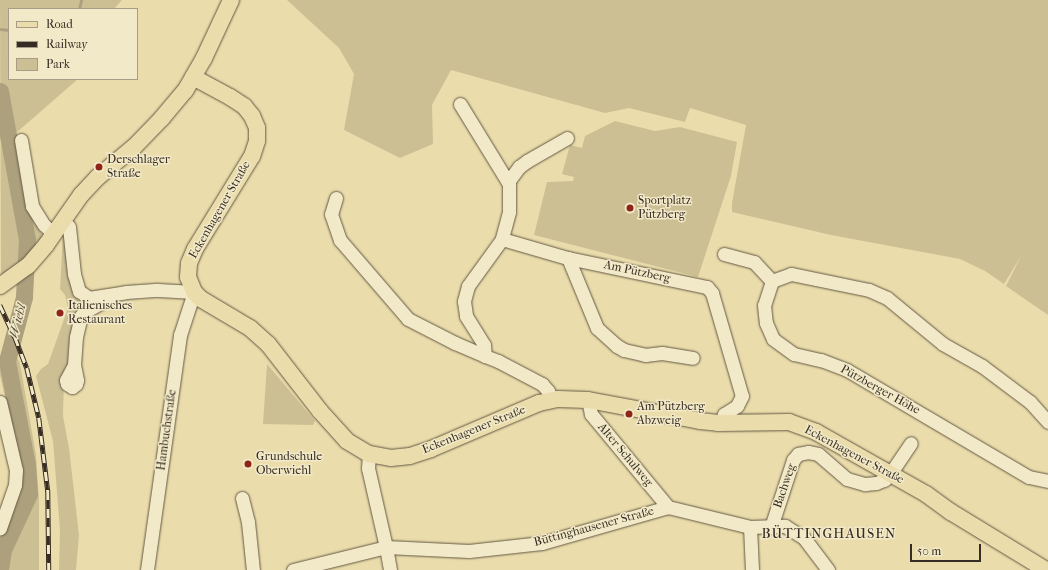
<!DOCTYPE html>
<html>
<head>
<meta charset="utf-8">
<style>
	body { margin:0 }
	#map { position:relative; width:1048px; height:570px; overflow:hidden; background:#ebddab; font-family:"IM FELL French Canon",serif }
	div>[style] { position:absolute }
	.green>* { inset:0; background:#ccbf94 }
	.stream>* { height:3px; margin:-1.5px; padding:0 1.5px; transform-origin:1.5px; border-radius:1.5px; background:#ada17d }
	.river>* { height:17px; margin:-8.5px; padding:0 8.5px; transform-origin:8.5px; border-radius:8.5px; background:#ada17d }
	.roads { filter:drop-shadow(0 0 1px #635845) drop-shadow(0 0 1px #635845) }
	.minor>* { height:13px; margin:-6.5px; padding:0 6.5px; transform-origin:6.5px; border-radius:6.5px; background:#f2e9c8 }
	.major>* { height:16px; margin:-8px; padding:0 8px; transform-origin:8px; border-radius:8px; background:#ebddab }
	.rail>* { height:4.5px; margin-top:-2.25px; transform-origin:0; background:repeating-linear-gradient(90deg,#f2e9c8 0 9px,#362c23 0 18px); box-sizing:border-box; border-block:1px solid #362c23 }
	.dots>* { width:11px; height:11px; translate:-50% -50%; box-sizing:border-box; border:2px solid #f2e9c8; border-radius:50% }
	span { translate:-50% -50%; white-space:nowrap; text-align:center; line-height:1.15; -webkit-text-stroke:3px #f2e9c8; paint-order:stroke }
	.poi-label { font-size:12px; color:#362c23 }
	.left { translate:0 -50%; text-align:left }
	.street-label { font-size:12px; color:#362c23 }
	.water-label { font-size:13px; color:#5a4f3e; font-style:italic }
	.quarter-label { font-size:14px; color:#362c23; letter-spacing:1px }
	.legend { position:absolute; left:8px; top:8px; width:130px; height:72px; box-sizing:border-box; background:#f2e9c8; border:1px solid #a79d86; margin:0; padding:5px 7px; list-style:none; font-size:12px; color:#362c23 }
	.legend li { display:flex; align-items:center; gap:8px; height:20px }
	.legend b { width:20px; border:1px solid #a79d86 }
	.scale { position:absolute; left:910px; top:544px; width:71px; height:18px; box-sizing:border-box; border:2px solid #362c23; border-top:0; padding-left:5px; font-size:12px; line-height:14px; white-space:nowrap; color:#362c23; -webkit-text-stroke:3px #f2e9c8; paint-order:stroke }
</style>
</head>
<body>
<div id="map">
	<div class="green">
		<i style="clip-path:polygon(0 0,122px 0,114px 9px,9px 9px,9px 79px,78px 79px,16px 133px,42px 237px,15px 266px,7px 272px,1px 274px)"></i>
		<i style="clip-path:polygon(287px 0,1048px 0,1048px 315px,1006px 286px,1021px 256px,1004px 284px,985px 271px,960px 259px,831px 235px,732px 212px,732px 203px,746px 125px,690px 108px,685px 122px,629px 108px,605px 113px,451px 70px,432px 105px,433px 144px,400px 158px,344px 130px,354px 74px,339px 48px)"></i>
		<i style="clip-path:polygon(615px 121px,655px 131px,680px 127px,737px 142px,731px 176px,698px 277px,534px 235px,547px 182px,573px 181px,574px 177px,562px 174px,570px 145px,582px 148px,585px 136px)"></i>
		<i style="clip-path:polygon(63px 234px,88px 300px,73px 358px,64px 377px,63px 416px,69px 448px,79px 535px,76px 570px,59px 570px,60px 530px,53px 441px,36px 376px,41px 369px,48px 364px,68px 308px,65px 295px,60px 289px)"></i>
		<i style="clip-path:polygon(8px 334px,20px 364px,36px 455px,39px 499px,39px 570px,0 570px,0 542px,18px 496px,20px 480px,20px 464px,0 375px,0 358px)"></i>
		<i style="clip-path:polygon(267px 364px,315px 421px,313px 425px,263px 424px)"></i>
	</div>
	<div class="stream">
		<i style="left:79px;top:9px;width:9px;rotate:-77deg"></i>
		<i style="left:0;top:29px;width:9px;rotate:6deg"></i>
	</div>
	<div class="river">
		<i style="left:0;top:91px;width:150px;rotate:79.7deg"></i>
		<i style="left:27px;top:239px;width:58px;rotate:93deg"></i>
		<i style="left:24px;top:297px;width:66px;rotate:104.9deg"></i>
		<i style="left:7px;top:361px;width:106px;rotate:79.1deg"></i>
		<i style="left:27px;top:465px;width:29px;rotate:86deg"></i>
		<i style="left:29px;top:494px;width:62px;rotate:114.9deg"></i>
		<i style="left:3px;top:550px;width:20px;rotate:99deg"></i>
	</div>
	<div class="roads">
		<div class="minor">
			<i style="left:460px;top:104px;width:94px;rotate:58.5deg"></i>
			<i style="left:509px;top:184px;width:28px;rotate:90deg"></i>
			<i style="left:509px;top:212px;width:28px;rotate:105deg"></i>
			<i style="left:502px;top:239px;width:58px;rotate:125.9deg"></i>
			<i style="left:468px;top:286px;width:16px;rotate:105deg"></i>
			<i style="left:464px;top:301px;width:15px;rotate:82deg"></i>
			<i style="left:466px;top:316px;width:34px;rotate:58deg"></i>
			<i style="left:484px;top:345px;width:11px;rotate:85deg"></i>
			<i style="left:485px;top:356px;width:14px;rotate:21deg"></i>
			<i style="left:498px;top:361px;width:50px;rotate:27.6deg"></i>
			<i style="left:542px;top:384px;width:9px;rotate:49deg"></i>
			<i style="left:548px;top:391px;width:10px;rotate:66deg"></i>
			<i style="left:21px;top:140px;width:67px;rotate:80.5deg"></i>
			<i style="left:32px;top:206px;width:22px;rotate:58deg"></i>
			<i style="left:44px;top:225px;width:12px;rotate:42deg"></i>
			<i style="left:508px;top:182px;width:19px;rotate:-54deg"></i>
			<i style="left:519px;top:167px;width:10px;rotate:-37deg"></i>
			<i style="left:527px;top:161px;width:46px;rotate:-29.9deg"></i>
			<i style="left:336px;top:198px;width:17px;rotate:107deg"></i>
			<i style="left:331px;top:214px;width:28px;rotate:71deg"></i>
			<i style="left:340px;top:240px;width:104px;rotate:49.3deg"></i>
			<i style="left:408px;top:319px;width:53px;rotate:27.1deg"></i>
			<i style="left:455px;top:343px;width:33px;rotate:23deg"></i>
			<i style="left:63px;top:220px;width:9px;rotate:49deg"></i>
			<i style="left:69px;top:227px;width:47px;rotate:83.9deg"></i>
			<i style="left:74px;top:274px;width:18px;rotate:74deg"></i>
			<i style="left:79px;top:291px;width:12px;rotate:35deg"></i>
			<i style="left:89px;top:298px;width:37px;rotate:-9deg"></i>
			<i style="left:126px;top:292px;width:32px;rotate:-4deg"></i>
			<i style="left:158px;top:290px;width:36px;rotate:3deg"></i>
			<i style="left:194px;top:292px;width:45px;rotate:108deg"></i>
			<i style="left:180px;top:335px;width:237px;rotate:98deg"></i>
			<i style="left:502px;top:239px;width:69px;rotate:16.1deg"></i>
			<i style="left:568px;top:258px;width:76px;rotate:67.5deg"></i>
			<i style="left:597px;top:328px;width:27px;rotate:42deg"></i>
			<i style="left:617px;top:346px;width:8px;rotate:30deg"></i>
			<i style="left:624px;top:350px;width:22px;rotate:13deg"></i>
			<i style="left:645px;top:355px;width:17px;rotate:-7deg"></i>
			<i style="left:662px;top:353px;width:31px;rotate:9deg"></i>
			<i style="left:724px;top:254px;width:31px;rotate:15deg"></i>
			<i style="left:754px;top:262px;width:26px;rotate:47deg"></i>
			<i style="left:568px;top:258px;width:142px;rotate:11.8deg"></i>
			<i style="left:707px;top:287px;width:8px;rotate:50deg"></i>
			<i style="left:712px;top:293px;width:107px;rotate:73.8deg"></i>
			<i style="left:742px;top:396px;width:11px;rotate:117deg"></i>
			<i style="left:737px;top:406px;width:15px;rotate:148deg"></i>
			<i style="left:724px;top:414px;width:9px;rotate:108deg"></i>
			<i style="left:74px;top:365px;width:17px;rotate:118deg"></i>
			<i style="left:66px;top:380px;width:4px;rotate:76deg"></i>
			<i style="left:67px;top:384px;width:6px;rotate:31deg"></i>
			<i style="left:72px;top:387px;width:5px;rotate:-37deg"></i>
			<i style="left:76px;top:384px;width:4px;rotate:-76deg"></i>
			<i style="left:77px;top:380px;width:15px;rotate:-101deg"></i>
			<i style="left:74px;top:365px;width:28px;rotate:-86deg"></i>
			<i style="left:76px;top:337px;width:22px;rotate:-77deg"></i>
			<i style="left:81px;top:316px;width:7px;rotate:-45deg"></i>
			<i style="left:86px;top:311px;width:26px;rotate:-29deg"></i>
			<i style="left:588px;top:400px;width:14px;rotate:78deg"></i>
			<i style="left:591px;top:414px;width:121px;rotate:50.4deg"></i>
			<i style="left:0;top:402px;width:70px;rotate:76.8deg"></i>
			<i style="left:16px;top:470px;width:15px;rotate:94deg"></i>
			<i style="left:15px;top:485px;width:46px;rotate:109.2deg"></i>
			<i style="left:1048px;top:422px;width:27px;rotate:-132deg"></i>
			<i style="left:1030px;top:402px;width:60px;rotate:-143.1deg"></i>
			<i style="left:982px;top:366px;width:45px;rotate:-150.6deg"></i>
			<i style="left:943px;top:344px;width:72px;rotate:-140.6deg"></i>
			<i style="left:887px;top:298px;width:20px;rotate:-156deg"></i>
			<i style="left:869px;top:290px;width:80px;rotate:-168.4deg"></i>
			<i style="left:791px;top:274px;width:20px;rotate:160deg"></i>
			<i style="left:772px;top:281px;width:25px;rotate:108deg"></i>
			<i style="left:764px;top:305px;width:18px;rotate:84deg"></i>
			<i style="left:766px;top:323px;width:17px;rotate:66deg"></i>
			<i style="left:773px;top:339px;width:26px;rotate:36deg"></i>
			<i style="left:794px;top:354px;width:28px;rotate:13deg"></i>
			<i style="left:821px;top:360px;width:28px;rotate:21deg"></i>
			<i style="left:847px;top:370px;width:211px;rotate:30.5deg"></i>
			<i style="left:1029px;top:477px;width:19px;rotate:12deg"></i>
			<i style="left:369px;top:454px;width:14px;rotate:94deg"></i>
			<i style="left:368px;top:468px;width:81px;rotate:77.2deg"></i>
			<i style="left:386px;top:547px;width:83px;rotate:2.8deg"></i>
			<i style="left:469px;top:551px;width:73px;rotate:-6.3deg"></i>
			<i style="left:542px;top:543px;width:131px;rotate:-15.9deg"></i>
			<i style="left:668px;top:507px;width:84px;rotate:13.7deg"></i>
			<i style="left:750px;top:527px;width:35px;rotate:-2deg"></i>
			<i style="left:785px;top:526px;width:22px;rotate:32deg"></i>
			<i style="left:804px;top:538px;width:40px;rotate:53deg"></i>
			<i style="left:242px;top:498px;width:25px;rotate:76deg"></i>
			<i style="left:248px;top:522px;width:48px;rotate:84.1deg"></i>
			<i style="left:750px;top:527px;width:43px;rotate:87.3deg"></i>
			<i style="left:771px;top:527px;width:71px;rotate:-71.8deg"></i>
			<i style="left:793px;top:460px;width:8px;rotate:-50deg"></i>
			<i style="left:798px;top:454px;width:10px;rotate:-11deg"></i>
			<i style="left:808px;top:452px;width:10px;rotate:11deg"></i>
			<i style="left:818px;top:454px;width:38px;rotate:41deg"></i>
			<i style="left:847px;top:479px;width:19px;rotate:16deg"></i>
			<i style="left:865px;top:484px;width:11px;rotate:-5deg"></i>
			<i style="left:876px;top:483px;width:9px;rotate:-21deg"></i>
			<i style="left:884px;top:480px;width:8px;rotate:-45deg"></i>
			<i style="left:890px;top:474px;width:37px;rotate:-56deg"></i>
			<i style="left:293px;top:570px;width:96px;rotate:-13.9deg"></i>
			<i style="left:386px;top:547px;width:23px;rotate:80deg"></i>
		</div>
		<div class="major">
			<i style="left:193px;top:77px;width:42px;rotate:28.4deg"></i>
			<i style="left:230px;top:97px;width:17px;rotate:33deg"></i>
			<i style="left:244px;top:106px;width:13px;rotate:51deg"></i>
			<i style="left:252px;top:116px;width:13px;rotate:67deg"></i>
			<i style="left:257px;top:128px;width:13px;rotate:90deg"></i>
			<i style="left:257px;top:141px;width:16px;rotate:108deg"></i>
			<i style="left:252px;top:156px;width:109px;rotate:121.5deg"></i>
			<i style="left:195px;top:249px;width:15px;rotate:113deg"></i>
			<i style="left:189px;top:263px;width:14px;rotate:94deg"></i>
			<i style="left:188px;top:277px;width:16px;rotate:68deg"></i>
			<i style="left:194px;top:292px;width:10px;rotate:45deg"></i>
			<i style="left:201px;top:299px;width:57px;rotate:30.6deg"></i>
			<i style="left:250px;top:328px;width:24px;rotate:42deg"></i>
			<i style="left:268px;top:344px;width:85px;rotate:52.2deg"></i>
			<i style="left:320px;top:411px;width:40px;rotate:48deg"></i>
			<i style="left:347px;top:441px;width:26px;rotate:31deg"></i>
			<i style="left:369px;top:454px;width:22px;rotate:10deg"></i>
			<i style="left:391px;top:458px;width:19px;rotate:-6deg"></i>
			<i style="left:410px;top:456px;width:22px;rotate:-18deg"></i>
			<i style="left:431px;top:449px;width:117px;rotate:-23.1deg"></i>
			<i style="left:539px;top:403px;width:19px;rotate:-12deg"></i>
			<i style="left:558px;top:399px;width:30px;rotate:2deg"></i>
			<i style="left:588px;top:400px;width:114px;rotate:10.6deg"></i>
			<i style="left:700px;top:421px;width:18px;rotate:6deg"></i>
			<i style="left:718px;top:423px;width:71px;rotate:-0.8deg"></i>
			<i style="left:789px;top:422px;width:29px;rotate:20deg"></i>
			<i style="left:816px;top:432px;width:126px;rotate:29.4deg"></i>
			<i style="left:926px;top:494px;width:31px;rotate:36deg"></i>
			<i style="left:951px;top:512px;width:111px;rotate:31.4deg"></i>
			<i style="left:0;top:286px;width:34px;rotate:-36deg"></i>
			<i style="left:28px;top:266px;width:28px;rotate:-49deg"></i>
			<i style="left:46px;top:245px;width:61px;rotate:-55deg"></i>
			<i style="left:81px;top:195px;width:25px;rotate:-47deg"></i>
			<i style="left:98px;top:177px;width:48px;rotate:-40deg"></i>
			<i style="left:135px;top:146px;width:39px;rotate:-46deg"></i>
			<i style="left:162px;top:118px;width:35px;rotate:-50deg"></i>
			<i style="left:185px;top:91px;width:38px;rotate:-60deg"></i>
			<i style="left:204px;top:58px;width:64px;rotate:-65deg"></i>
		</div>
	</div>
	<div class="rail">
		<i style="left:0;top:305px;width:35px;rotate:65deg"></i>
		<i style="left:15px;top:337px;width:33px;rotate:69deg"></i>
		<i style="left:27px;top:368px;width:51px;rotate:76.5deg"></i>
		<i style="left:39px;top:418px;width:74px;rotate:83deg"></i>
		<i style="left:48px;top:491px;width:79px;rotate:89.3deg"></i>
	</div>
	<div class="dots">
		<i style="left:99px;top:167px;background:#8f2418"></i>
		<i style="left:630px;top:208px;background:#8f2418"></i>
		<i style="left:60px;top:313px;background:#8f2418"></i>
		<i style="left:629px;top:414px;background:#8f2418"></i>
		<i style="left:248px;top:464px;background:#8f2418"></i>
	</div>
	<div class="poi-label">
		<span class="left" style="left:107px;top:167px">Derschlager<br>Straße</span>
		<span class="left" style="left:638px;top:208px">Sportplatz<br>Pützberg</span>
		<span class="left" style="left:68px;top:313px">Italienisches<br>Restaurant</span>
		<span class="left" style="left:637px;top:414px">Am Pützberg<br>Abzweig</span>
		<span class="left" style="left:256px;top:464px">Grundschule<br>Oberwiehl</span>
	</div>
	<div class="street-label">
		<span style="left:220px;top:210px;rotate:-60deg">Eckenhagener Straße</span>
		<span style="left:637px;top:272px;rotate:12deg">Am Pützberg</span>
		<span style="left:880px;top:390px;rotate:29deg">Pützberger Höhe</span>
		<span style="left:167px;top:430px;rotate:-82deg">Hambuchstraße</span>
		<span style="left:474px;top:430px;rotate:-22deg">Eckenhagener Straße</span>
		<span style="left:625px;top:455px;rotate:50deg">Alter Schulweg</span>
		<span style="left:854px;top:455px;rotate:28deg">Eckenhagener Straße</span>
		<span style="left:785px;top:486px;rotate:-71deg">Bachweg</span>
		<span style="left:594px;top:527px;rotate:-15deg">Büttinghausener Straße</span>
	</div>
	<div class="water-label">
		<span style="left:18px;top:321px;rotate:-75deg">Wiehl</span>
	</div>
	<div class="quarter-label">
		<span style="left:829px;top:534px">BÜTTINGHAUSEN</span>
	</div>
	<ul class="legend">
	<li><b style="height:5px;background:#ebddab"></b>Road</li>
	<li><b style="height:5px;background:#362c23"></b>Railway</li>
	<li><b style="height:11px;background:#ccbf94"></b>Park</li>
	</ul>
	<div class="scale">50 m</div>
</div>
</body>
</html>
